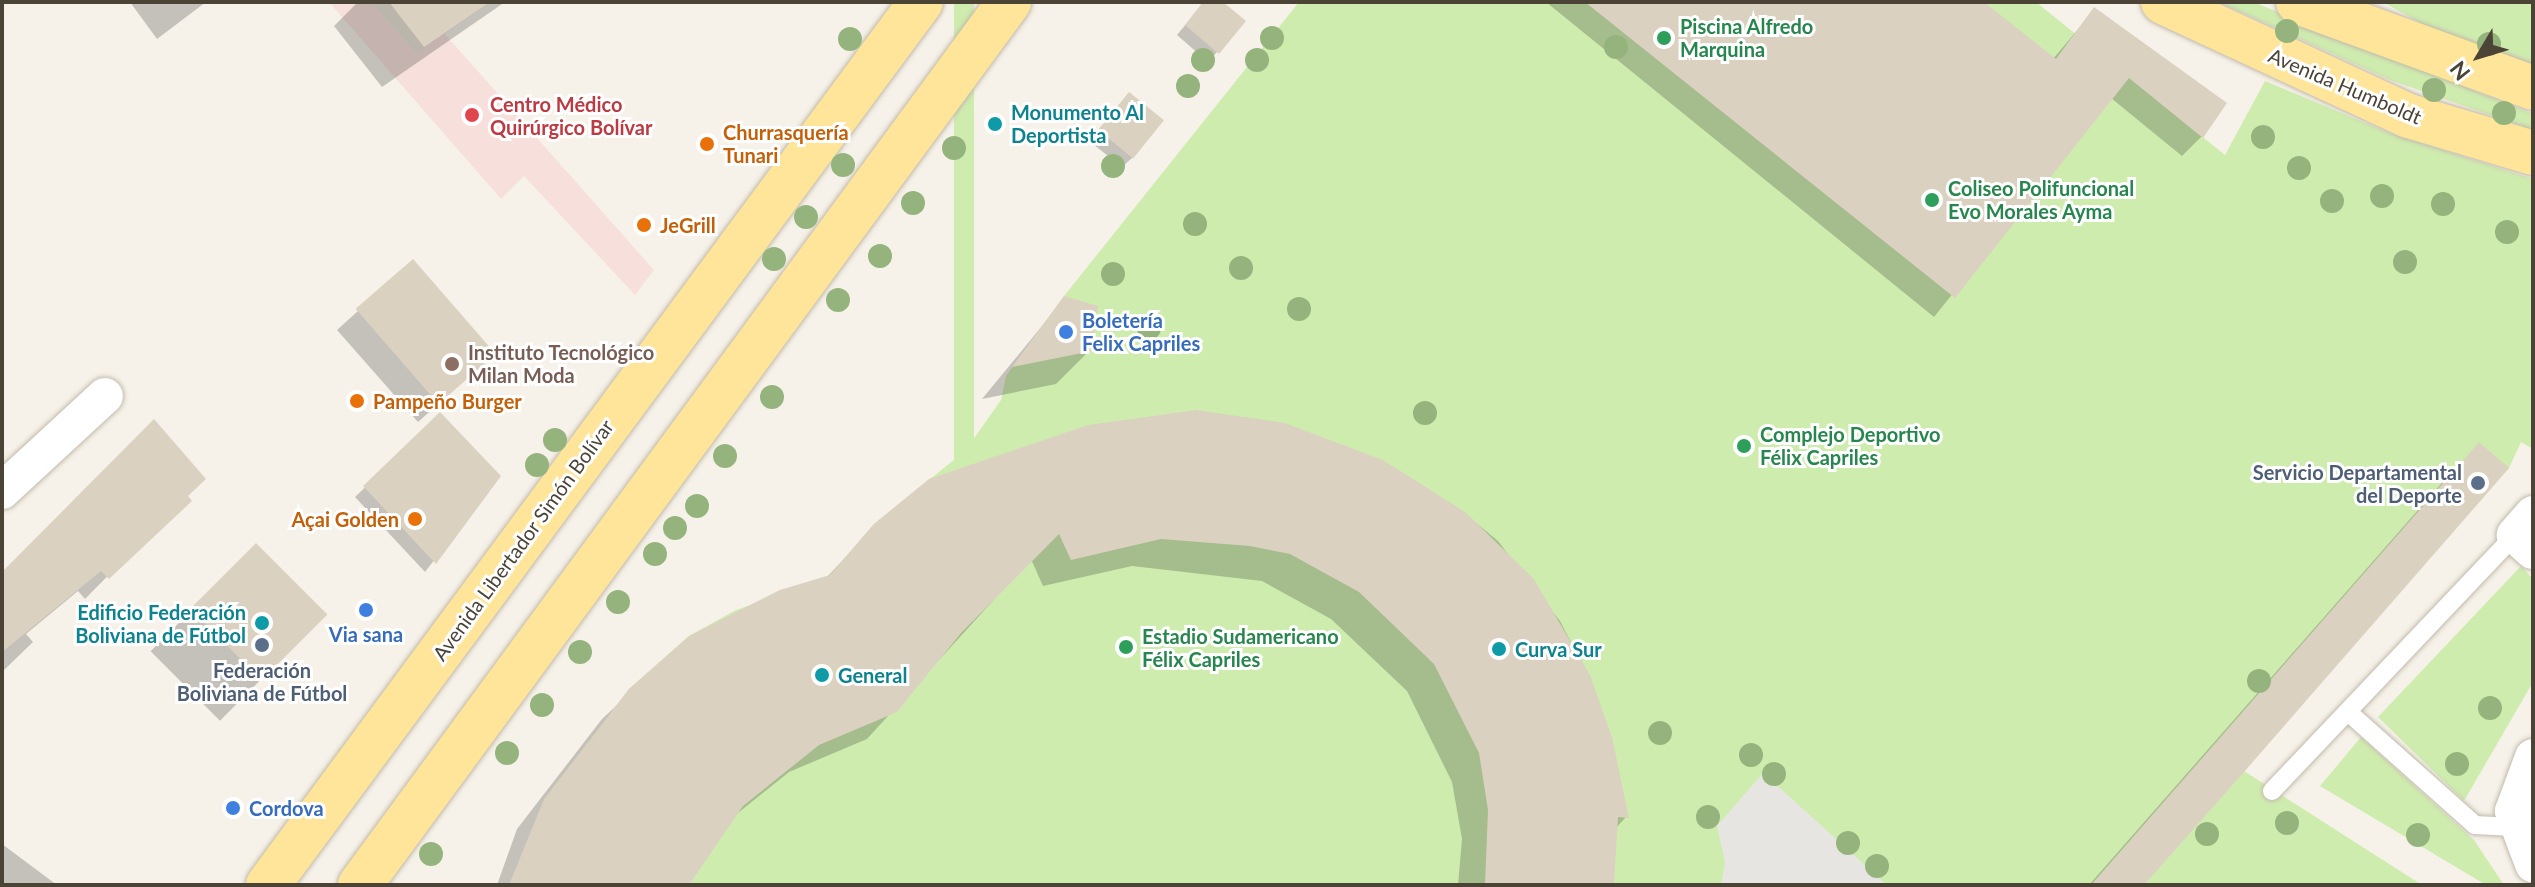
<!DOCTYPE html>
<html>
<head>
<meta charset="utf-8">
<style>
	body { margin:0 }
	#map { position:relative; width:2535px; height:887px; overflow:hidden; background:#f6f2e9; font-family:Lato,sans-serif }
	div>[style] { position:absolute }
	.residential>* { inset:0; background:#eae4d7 }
	.medical>* { inset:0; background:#f7e0dc }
	.green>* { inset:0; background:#cfecaf; transform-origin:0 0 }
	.parking>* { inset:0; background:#e7e5e1 }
	.shadow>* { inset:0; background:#0003; transform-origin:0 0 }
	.building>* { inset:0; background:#dbd1c0; transform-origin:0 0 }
	.roads { filter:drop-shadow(0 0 2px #c2baab) drop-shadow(0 0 2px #c2baab) }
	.lane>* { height:18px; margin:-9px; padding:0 9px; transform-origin:9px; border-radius:9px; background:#fff }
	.street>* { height:36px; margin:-18px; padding:0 18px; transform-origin:18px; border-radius:18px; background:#fff }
	.primary>* { height:44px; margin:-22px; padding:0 22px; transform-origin:22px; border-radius:22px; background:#ffe599 }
	.trees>* { width:24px; height:24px; margin:-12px; border-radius:50%; background:#95b47d }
	.dots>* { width:22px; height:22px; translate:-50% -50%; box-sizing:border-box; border:4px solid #fff; border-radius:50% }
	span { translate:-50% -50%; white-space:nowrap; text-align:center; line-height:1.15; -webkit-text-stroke:6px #fff; paint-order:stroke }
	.leisure-label { font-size:20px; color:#27864d; font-weight:700 }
	.left { translate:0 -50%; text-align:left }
	.street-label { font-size:20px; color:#4a4336 }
	.health-label { font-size:20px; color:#be3a42; font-weight:700 }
	.culture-label { font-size:20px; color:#0d838f; font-weight:700 }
	.right { translate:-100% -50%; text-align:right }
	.food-label { font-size:20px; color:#c56008; font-weight:700 }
	.shop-label { font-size:20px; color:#366cbe; font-weight:700 }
	.education-label { font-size:20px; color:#785e54; font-weight:700 }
	.service-label { font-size:20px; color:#4e5e75; font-weight:700 }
	.frame { position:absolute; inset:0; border:4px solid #4a4336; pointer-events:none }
	.north { position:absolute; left:2439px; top:16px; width:80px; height:80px; -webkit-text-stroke:6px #fff; paint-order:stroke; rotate:232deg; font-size:22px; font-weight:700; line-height:32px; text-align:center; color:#4a4336 }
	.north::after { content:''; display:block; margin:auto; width:28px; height:36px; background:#4a4336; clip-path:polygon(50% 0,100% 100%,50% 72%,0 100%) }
</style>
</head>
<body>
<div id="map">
	<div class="residential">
		<i style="clip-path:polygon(371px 2px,490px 2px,416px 54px)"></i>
	</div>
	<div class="medical">
		<i style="clip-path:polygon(329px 2px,371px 2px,416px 54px,444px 33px,654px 270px,635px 295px,524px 176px,501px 199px)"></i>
	</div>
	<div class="green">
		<i style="left:954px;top:2px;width:20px;height:1098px"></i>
		<i style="clip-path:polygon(1299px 2px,2036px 2px,2225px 155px,2265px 81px,2392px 134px,2533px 179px,2533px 449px,2521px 442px,2509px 468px,2244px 771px,2422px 885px,510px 885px,544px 799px,629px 689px,689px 636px,734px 611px,830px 575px,874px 524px,965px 451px,1001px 400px,1006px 376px,1064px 296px)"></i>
		<i style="clip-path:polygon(2219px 2px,2253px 2px,2533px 114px,2533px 130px,2390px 80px)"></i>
		<i style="clip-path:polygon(2383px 2px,2533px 2px,2533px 67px,2449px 39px)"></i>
		<i style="clip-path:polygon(2521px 566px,2533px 579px,2533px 682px,2464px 801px,2378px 717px)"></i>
		<i style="clip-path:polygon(2361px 737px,2474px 840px,2504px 885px,2486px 885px,2320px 786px)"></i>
	</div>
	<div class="parking">
		<i style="clip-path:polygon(1763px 773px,1887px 885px,1721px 885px,1725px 862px,1717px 826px)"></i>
	</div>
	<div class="shadow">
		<i style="clip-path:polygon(130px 2px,206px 2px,157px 39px)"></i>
		<i style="clip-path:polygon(358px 2px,505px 2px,382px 87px,334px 26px)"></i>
		<i style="clip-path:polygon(1204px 2px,1220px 2px,1217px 52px,1208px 62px,1177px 35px)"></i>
		<i style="clip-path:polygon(1546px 2px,1980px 2px,2053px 59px,2094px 10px,2202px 136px,2182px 156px,2111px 98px,1934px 317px)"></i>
		<i style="clip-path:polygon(1129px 94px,1132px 158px,1122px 167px,1089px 141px)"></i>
		<i style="clip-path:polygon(412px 262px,473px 373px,418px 422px,337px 330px)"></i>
		<i style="clip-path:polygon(1065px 298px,1090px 350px,1056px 384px,982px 399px)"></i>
		<i style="clip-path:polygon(1196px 412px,1464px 513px,1498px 541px,1560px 621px,1588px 675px,1626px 817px,1616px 828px,1612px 885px,1458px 885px,1462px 839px,1452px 782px,1407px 691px,1331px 619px,1262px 581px,1132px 566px,1043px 586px,1031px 559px,867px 739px,789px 772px,733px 817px,688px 885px,497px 885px,517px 829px,602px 719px,690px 638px,826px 578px,876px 525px,1089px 427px)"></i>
		<i style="clip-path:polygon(440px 415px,499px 476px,425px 572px,355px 497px)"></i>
		<i style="clip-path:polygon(154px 421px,204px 478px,85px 599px,78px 591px,26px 634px,33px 642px,2px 672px,2px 576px)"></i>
		<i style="clip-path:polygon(2479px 445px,2141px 885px,2089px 885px,2447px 477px)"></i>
		<i style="left:256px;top:546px;width:98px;height:149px;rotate:45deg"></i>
		<i style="clip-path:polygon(2px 844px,57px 885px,2px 885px)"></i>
	</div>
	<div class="building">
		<i style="clip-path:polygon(389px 2px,490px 2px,424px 47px)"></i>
		<i style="clip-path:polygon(1203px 2px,1223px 2px,1246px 21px,1219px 54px,1185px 25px)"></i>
		<i style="clip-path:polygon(1585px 2px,1984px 2px,2056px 59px,2094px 7px,2227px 103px,2203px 138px,2129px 78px,1955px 298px)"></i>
		<i style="left:1129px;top:92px;width:45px;height:49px;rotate:39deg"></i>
		<i style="left:413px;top:259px;width:126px;height:76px;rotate:49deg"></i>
		<i style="clip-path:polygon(1064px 296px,1098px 306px,1092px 351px,1012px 367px)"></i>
		<i style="clip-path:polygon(1196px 410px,1285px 423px,1383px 460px,1465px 512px,1534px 579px,1590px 675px,1612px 737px,1629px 818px,1618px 817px,1614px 885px,1485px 885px,1488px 810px,1479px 753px,1434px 664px,1359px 592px,1290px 554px,1250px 546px,1161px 539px,1071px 560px,1059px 534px,961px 633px,897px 712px,819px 745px,743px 806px,689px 885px,509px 885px,544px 799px,629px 689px,689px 636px,780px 590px,830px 575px,874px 524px,929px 479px,1088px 425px)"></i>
		<i style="clip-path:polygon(440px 412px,501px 476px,436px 564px,363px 486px)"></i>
		<i style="clip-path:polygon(154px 419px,206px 479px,188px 496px,192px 501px,109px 579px,101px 571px,2px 652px,2px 572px)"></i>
		<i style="clip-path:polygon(2479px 442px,2509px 468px,2244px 772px,2144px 885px,2091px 885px)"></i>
		<i style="left:256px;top:543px;width:101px;height:93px;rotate:45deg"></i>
	</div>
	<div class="roads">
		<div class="lane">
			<i style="left:2348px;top:712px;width:170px;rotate:41.7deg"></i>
			<i style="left:2475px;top:825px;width:38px;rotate:3deg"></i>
			<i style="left:2272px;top:791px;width:353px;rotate:-46.5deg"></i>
		</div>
		<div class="street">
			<i style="left:2px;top:491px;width:140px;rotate:-42.7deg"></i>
			<i style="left:2533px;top:514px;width:28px;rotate:131deg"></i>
			<i style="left:2515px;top:535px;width:24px;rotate:42deg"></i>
			<i style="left:2533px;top:757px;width:58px;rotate:110.3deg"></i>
			<i style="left:2513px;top:811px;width:57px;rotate:69.3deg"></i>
		</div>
		<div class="primary">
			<i style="left:2163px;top:2px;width:271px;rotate:24.9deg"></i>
			<i style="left:2409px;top:116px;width:129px;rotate:16.6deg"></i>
			<i style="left:2298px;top:2px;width:250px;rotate:20.1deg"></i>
			<i style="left:268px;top:885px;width:1098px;rotate:-53.52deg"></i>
			<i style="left:360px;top:885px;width:1096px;rotate:-53.68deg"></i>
		</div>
	</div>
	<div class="trees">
		<i style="left:2287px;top:31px"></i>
		<i style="left:1272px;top:38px"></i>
		<i style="left:850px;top:39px"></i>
		<i style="left:2489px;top:44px"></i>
		<i style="left:1616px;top:47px"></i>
		<i style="left:1203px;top:60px"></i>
		<i style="left:1257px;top:60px"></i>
		<i style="left:1188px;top:86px"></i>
		<i style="left:2434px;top:90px"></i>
		<i style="left:2504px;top:113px"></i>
		<i style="left:2263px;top:137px"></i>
		<i style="left:954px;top:148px"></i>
		<i style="left:843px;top:165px"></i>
		<i style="left:1113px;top:166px"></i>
		<i style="left:2299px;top:168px"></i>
		<i style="left:2382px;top:196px"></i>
		<i style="left:2332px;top:201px"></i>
		<i style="left:913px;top:203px"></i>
		<i style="left:2443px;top:204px"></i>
		<i style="left:806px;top:217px"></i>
		<i style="left:1195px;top:224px"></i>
		<i style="left:2507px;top:232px"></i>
		<i style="left:880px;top:256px"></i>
		<i style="left:774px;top:259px"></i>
		<i style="left:2405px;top:262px"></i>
		<i style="left:1241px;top:268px"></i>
		<i style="left:1113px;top:274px"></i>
		<i style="left:838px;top:300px"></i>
		<i style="left:1299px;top:309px"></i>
		<i style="left:1149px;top:328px"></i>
		<i style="left:772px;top:397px"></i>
		<i style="left:1425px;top:413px"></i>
		<i style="left:555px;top:440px"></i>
		<i style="left:725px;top:456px"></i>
		<i style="left:537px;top:465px"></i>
		<i style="left:697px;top:506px"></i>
		<i style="left:675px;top:528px"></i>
		<i style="left:655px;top:554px"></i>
		<i style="left:618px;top:602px"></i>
		<i style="left:580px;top:652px"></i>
		<i style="left:2259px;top:681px"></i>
		<i style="left:542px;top:705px"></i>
		<i style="left:2490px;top:708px"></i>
		<i style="left:1660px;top:733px"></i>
		<i style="left:507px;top:753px"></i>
		<i style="left:1751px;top:755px"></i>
		<i style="left:2457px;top:764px"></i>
		<i style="left:1774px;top:774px"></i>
		<i style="left:1708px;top:817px"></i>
		<i style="left:2287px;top:823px"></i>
		<i style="left:2207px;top:834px"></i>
		<i style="left:2418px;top:835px"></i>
		<i style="left:1848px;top:843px"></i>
		<i style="left:431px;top:854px"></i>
		<i style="left:1877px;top:866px"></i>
	</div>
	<div class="dots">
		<i style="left:1664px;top:38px;background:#2e9e5b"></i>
		<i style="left:472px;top:115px;background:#e0444e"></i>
		<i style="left:995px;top:124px;background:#0f9aa8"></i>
		<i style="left:707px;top:144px;background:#e8710a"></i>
		<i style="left:1932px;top:200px;background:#2e9e5b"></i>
		<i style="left:644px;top:225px;background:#e8710a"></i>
		<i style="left:1066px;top:332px;background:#3f7fe0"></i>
		<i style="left:452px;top:364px;background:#8d6e63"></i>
		<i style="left:357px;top:401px;background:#e8710a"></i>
		<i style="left:1744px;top:446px;background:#2e9e5b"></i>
		<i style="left:2478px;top:483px;background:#5c6f8a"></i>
		<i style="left:415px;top:519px;background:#e8710a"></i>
		<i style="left:366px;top:610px;background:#3f7fe0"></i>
		<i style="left:262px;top:623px;background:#0f9aa8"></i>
		<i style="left:262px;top:645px;background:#5c6f8a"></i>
		<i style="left:1126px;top:647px;background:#2e9e5b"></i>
		<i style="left:1499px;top:649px;background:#0f9aa8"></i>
		<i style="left:822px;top:675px;background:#0f9aa8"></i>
		<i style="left:233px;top:808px;background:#3f7fe0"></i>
	</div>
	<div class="leisure-label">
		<span class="left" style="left:1680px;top:38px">Piscina Alfredo<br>Marquina</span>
		<span class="left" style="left:1948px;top:200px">Coliseo Polifuncional<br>Evo Morales Ayma</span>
		<span class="left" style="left:1760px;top:446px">Complejo Deportivo<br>Félix Capriles</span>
		<span class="left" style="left:1142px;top:648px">Estadio Sudamericano<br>Félix Capriles</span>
	</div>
	<div class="street-label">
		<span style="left:2345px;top:86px;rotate:23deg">Avenida Humboldt</span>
		<span style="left:523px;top:540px;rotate:-54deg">Avenida Libertador Simón Bolívar</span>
	</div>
	<div class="health-label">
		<span class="left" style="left:490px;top:116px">Centro Médico<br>Quirúrgico Bolívar</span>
	</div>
	<div class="culture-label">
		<span class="left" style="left:1011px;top:124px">Monumento Al<br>Deportista</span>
		<span class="right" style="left:246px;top:624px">Edificio Federación<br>Boliviana de Fútbol</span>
		<span class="left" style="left:1515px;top:649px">Curva Sur</span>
		<span class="left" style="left:838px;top:675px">General</span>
	</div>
	<div class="food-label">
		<span class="left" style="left:723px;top:144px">Churrasquería<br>Tunari</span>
		<span class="left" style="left:660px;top:225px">JeGrill</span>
		<span class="left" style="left:373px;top:401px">Pampeño Burger</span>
		<span class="right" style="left:399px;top:519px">Açai Golden</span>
	</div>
	<div class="shop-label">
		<span class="left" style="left:1082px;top:332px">Boletería<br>Felix Capriles</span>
		<span style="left:366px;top:634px">Via sana</span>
		<span class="left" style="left:249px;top:808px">Cordova</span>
	</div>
	<div class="education-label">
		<span class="left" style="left:468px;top:364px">Instituto Tecnológico<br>Milan Moda</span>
	</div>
	<div class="service-label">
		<span class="right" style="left:2462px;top:484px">Servicio Departamental<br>del Deporte</span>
		<span style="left:262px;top:682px">Federación<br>Boliviana de Fútbol</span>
	</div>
	<div class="frame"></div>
	<div class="north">N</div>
</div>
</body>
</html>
